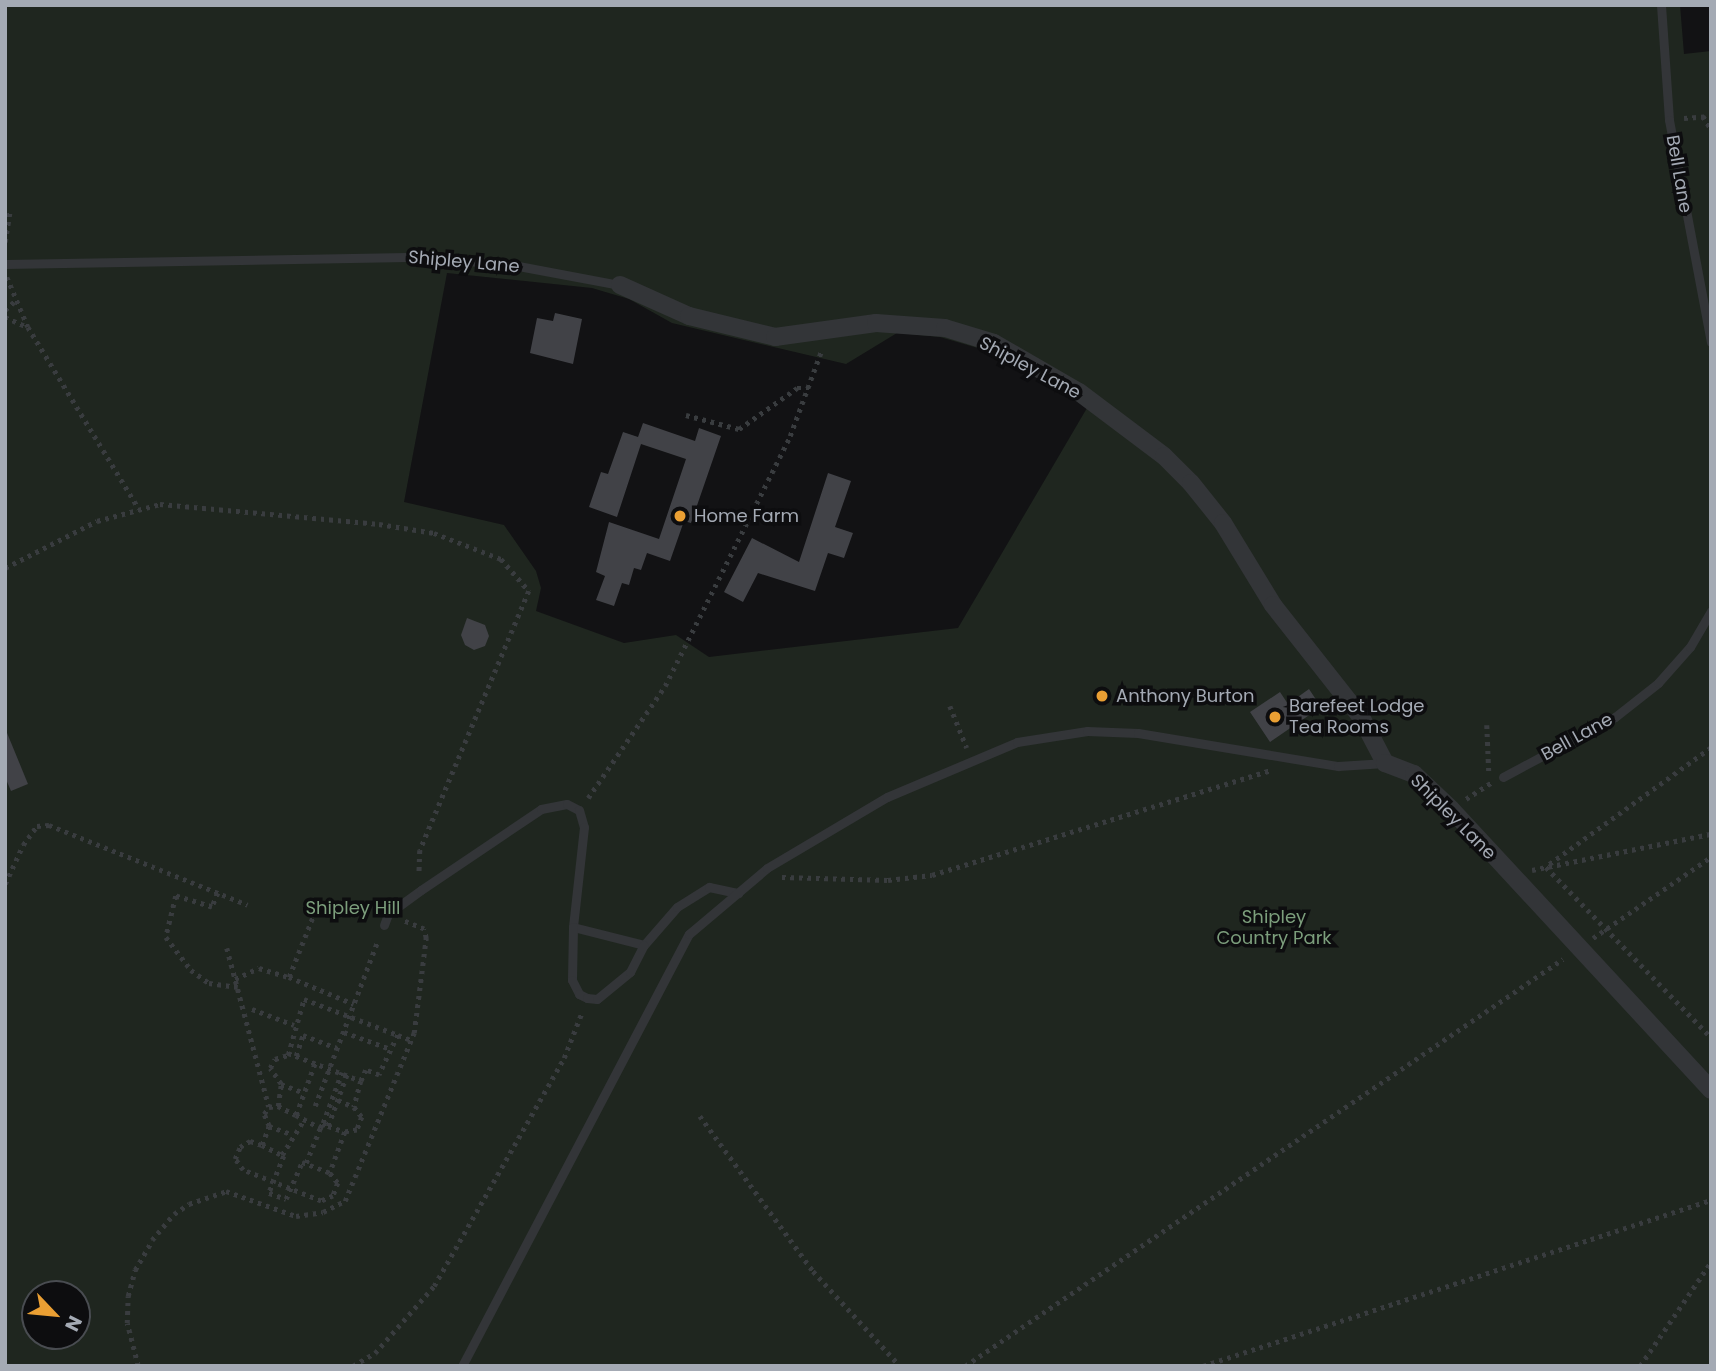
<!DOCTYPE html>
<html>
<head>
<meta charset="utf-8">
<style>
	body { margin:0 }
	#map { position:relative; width:1716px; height:1371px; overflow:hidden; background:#121214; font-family:Poppins,sans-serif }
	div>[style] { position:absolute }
	.green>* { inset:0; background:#1f261f }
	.building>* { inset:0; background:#414247 }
	.path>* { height:4.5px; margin-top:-2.25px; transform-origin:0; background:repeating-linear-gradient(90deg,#393c3f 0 3.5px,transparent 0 8.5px) }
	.lane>* { height:9px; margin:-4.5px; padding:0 4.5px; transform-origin:4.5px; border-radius:4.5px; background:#333538 }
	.street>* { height:18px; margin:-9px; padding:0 9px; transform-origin:9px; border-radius:9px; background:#333538 }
	.dots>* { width:19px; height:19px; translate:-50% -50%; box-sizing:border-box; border:4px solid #0d0d0f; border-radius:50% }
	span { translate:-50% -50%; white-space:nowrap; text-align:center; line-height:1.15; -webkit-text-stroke:7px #0d0d0f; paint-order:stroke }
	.street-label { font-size:18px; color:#a4aab4 }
	.poi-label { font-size:18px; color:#a4aab4 }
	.left { translate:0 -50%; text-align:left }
	.park-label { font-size:18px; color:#7c9e7c }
	.frame { position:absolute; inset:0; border:7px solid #a4aab4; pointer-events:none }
	.north { position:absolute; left:21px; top:1280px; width:70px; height:70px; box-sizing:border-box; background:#0d0d0f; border:2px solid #494c51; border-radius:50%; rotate:116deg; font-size:19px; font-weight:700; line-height:28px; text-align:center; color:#a4aab4 }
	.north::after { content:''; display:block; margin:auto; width:24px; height:32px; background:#ea9f33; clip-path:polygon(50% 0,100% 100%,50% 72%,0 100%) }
</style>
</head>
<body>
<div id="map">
	<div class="green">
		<i style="clip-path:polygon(evenodd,5px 5px,1680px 5px,1684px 54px,1711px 51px,1711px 1366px,5px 1366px,5px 5px,447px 273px,592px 288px,629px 299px,672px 323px,846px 364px,897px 333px,940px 337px,988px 351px,1035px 374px,1087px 408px,958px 628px,709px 657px,676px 635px,624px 643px,536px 611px,541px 588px,536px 571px,504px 525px,404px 502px,447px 273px,5px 5px,35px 1294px,77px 1294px,77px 1336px,35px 1336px,35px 1294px)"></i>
	</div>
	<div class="building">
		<i style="clip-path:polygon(555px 313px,582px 319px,573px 364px,530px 353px,537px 318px,553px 321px)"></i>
		<i style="clip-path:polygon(643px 423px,695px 441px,699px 428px,721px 436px,691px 523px,684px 521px,670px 561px,647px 553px,641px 570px,634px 568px,629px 585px,622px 583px,614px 606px,596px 600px,605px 576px,596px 572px,609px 522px,659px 539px,686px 459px,641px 444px,617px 517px,589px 507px,601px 472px,608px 474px,623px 432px,638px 437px)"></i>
		<i style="clip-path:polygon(828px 473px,851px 481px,835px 527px,853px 533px,844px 558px,828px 553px,815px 591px,758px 573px,743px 602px,724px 592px,752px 538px,799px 562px)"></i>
		<i style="clip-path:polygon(467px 618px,485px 625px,489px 636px,485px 646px,474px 650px,465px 645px,461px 635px)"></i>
		<i style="clip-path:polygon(1309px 689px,1321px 707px,1270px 742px,1250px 712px,1280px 692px,1288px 704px)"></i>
		<i style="clip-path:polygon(5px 728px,28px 784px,11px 791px,5px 777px)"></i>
	</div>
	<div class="path">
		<i style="left:1703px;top:116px;width:15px;rotate:58deg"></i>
		<i style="left:1684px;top:118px;width:27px;rotate:-4deg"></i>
		<i style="left:5px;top:242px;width:31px;rotate:-81deg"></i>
		<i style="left:7px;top:277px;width:54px;rotate:67.2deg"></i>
		<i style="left:28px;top:327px;width:213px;rotate:58.6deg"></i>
		<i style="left:5px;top:310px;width:15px;rotate:-42deg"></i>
		<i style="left:5px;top:317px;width:24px;rotate:24deg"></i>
		<i style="left:686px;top:415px;width:55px;rotate:14.8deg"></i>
		<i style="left:739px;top:429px;width:71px;rotate:-35.3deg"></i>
		<i style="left:797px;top:388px;width:13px"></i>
		<i style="left:5px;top:568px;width:103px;rotate:-27.1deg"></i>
		<i style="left:97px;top:521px;width:65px;rotate:-15.1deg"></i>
		<i style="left:160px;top:504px;width:220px;rotate:5.2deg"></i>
		<i style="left:379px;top:524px;width:56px;rotate:9.3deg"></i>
		<i style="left:434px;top:533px;width:72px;rotate:21.2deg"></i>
		<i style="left:501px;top:559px;width:43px;rotate:48.8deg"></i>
		<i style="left:529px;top:591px;width:281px;rotate:112.8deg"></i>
		<i style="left:420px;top:850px;width:23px;rotate:92deg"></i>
		<i style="left:950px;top:706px;width:45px;rotate:68deg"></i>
		<i style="left:1487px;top:725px;width:47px;rotate:87.6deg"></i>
		<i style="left:1711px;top:748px;width:203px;rotate:144.2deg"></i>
		<i style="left:1546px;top:867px;width:237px;rotate:45.9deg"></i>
		<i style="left:588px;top:798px;width:136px;rotate:-55.5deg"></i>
		<i style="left:665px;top:686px;width:280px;rotate:-63.4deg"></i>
		<i style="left:790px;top:436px;width:93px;rotate:-69.8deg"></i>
		<i style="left:1466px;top:799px;width:30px;rotate:-33deg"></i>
		<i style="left:1532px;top:870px;width:183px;rotate:-11.4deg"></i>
		<i style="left:782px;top:877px;width:106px;rotate:1.6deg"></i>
		<i style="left:888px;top:880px;width:44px;rotate:-6.5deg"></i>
		<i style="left:932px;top:875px;width:355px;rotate:-17.2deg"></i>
		<i style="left:5px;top:884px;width:43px;rotate:-65.2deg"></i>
		<i style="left:23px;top:845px;width:24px;rotate:-54deg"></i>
		<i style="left:37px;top:826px;width:12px;rotate:-5deg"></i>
		<i style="left:49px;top:825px;width:214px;rotate:21.9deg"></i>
		<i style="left:218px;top:893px;width:15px;rotate:113deg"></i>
		<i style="left:212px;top:907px;width:38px;rotate:-163deg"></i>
		<i style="left:176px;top:896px;width:42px;rotate:103.7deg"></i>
		<i style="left:166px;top:937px;width:41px;rotate:52.9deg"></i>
		<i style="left:191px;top:970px;width:22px;rotate:36deg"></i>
		<i style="left:209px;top:983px;width:29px;rotate:8deg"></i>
		<i style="left:1593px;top:938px;width:143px;rotate:-34.5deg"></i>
		<i style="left:227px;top:948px;width:164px;rotate:75.2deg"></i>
		<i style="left:289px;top:977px;width:70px;rotate:22.6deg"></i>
		<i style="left:235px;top:979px;width:26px;rotate:-25deg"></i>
		<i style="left:259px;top:968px;width:31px;rotate:17deg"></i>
		<i style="left:289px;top:977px;width:68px;rotate:-68.4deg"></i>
		<i style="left:252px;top:1009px;width:45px;rotate:20.9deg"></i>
		<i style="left:344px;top:1032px;width:47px;rotate:20deg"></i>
		<i style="left:398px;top:1035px;width:44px;rotate:115.4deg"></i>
		<i style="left:379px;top:1075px;width:14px;rotate:-159deg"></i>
		<i style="left:366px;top:1070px;width:12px;rotate:114deg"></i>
		<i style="left:361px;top:1081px;width:27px;rotate:105deg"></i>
		<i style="left:354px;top:1107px;width:13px;rotate:51deg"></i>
		<i style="left:362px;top:1117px;width:14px;rotate:111deg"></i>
		<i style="left:357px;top:1130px;width:12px;rotate:171deg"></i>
		<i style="left:345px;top:1132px;width:44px;rotate:110.1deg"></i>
		<i style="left:330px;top:1173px;width:13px;rotate:51deg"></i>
		<i style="left:338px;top:1183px;width:14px;rotate:111deg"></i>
		<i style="left:333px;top:1196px;width:13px;rotate:157deg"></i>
		<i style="left:321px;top:1201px;width:84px;rotate:-158.3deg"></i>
		<i style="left:243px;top:1170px;width:14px;rotate:-126deg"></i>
		<i style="left:235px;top:1159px;width:13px;rotate:-67deg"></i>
		<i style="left:240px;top:1147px;width:12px;rotate:-31deg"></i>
		<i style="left:250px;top:1141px;width:13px;rotate:18deg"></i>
		<i style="left:262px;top:1145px;width:20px;rotate:-70deg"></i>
		<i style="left:269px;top:1126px;width:13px;rotate:-113deg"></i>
		<i style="left:264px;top:1114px;width:9px;rotate:-54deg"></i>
		<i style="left:269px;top:1107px;width:9px;rotate:-6deg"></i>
		<i style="left:278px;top:1106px;width:22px;rotate:-82deg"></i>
		<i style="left:281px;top:1084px;width:19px;rotate:-125deg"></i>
		<i style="left:270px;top:1068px;width:10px;rotate:-61deg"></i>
		<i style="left:275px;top:1059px;width:14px;rotate:-17deg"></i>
		<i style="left:288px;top:1055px;width:58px;rotate:-74.1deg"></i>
		<i style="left:304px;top:999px;width:101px;rotate:21deg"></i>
		<i style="left:398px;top:1035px;width:14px;rotate:21deg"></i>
		<i style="left:288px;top:1053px;width:78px;rotate:21deg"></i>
		<i style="left:296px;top:1056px;width:22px;rotate:-72deg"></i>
		<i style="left:303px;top:1035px;width:36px;rotate:21deg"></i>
		<i style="left:281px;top:1084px;width:25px;rotate:21deg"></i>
		<i style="left:338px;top:1100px;width:17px;rotate:24deg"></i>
		<i style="left:278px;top:1106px;width:20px;rotate:27deg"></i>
		<i style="left:296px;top:1115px;width:55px;rotate:-69.9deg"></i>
		<i style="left:315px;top:1106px;width:178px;rotate:-69.2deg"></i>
		<i style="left:296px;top:1115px;width:27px;rotate:28deg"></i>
		<i style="left:320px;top:1128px;width:6px;rotate:-59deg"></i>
		<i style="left:323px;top:1123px;width:6px;rotate:31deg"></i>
		<i style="left:328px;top:1126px;width:55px;rotate:-69.9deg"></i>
		<i style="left:700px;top:1116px;width:192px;rotate:53.9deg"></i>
		<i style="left:813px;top:1271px;width:129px;rotate:47.5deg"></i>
		<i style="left:323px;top:1123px;width:54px;rotate:-69.6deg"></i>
		<i style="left:269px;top:1126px;width:23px;rotate:20deg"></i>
		<i style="left:328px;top:1126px;width:18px;rotate:19deg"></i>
		<i style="left:262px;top:1145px;width:25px;rotate:27deg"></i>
		<i style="left:284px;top:1156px;width:40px;rotate:112deg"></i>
		<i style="left:269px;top:1193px;width:18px;rotate:19deg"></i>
		<i style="left:286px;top:1199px;width:40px;rotate:-66.6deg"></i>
		<i style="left:302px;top:1162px;width:30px;rotate:21deg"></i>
		<i style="left:282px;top:1155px;width:40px;rotate:-58deg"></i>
		<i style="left:306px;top:1163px;width:38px;rotate:-68deg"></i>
		<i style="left:138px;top:1366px;width:44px;rotate:-104.3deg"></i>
		<i style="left:127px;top:1323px;width:27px;rotate:-88deg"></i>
		<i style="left:128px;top:1296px;width:27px;rotate:-75deg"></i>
		<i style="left:135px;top:1270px;width:34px;rotate:-60deg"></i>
		<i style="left:152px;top:1240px;width:34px;rotate:-50deg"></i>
		<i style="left:174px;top:1214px;width:18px;rotate:-34deg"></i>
		<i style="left:189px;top:1204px;width:39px;rotate:-19deg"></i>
		<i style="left:226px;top:1191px;width:74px;rotate:19.7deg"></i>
		<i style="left:296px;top:1216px;width:27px;rotate:-8deg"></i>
		<i style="left:323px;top:1212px;width:25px;rotate:-27deg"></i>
		<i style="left:345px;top:1201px;width:182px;rotate:-67.7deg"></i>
		<i style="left:414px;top:1033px;width:96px;rotate:-82.8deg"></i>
		<i style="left:426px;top:938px;width:9px;rotate:-103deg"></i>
		<i style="left:424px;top:929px;width:24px;rotate:-158deg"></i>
		<i style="left:353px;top:1366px;width:26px;rotate:-31deg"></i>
		<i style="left:375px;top:1353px;width:89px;rotate:-48.6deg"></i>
		<i style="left:434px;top:1286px;width:262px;rotate:-60.3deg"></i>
		<i style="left:564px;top:1058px;width:49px;rotate:-68.6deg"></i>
		<i style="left:965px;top:1366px;width:723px;rotate:-34.24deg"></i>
		<i style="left:1203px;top:1366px;width:534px;rotate:-18.1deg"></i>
		<i style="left:1640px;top:1366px;width:126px;rotate:-55.7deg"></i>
	</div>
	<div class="lane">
		<i style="left:1661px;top:5px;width:115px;rotate:86deg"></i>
		<i style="left:1669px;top:120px;width:226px;rotate:79.3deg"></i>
		<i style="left:5px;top:264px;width:416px;rotate:-1deg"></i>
		<i style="left:421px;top:257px;width:92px;rotate:5deg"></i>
		<i style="left:513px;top:265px;width:109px;rotate:10.6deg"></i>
		<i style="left:1503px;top:777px;width:127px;rotate:-28.2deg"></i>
		<i style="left:1615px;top:717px;width:55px;rotate:-38.3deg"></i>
		<i style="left:1658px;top:683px;width:48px;rotate:-48.4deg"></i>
		<i style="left:1690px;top:647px;width:42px;rotate:-59.7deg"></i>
		<i style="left:384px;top:925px;width:12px;rotate:-70deg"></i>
		<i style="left:388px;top:914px;width:41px;rotate:-36deg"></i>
		<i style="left:421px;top:890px;width:145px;rotate:-34deg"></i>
		<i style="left:541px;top:809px;width:26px;rotate:-11deg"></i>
		<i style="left:567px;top:804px;width:13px;rotate:27deg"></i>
		<i style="left:579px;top:810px;width:18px;rotate:74deg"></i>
		<i style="left:584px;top:827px;width:101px;rotate:96.3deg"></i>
		<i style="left:573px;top:927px;width:73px;rotate:14.2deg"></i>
		<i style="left:644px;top:945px;width:50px;rotate:-49deg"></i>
		<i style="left:677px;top:907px;width:38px;rotate:-32deg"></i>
		<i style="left:709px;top:887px;width:30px;rotate:12deg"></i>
		<i style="left:573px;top:927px;width:53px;rotate:91.1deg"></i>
		<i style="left:572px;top:980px;width:16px;rotate:63deg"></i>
		<i style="left:579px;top:994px;width:9px;rotate:27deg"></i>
		<i style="left:587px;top:998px;width:10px;rotate:6deg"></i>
		<i style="left:597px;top:999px;width:43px;rotate:-39.3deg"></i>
		<i style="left:630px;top:972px;width:30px;rotate:-63deg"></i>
		<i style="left:462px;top:1366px;width:488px;rotate:-62.3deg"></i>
		<i style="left:689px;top:934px;width:102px;rotate:-40.2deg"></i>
		<i style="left:767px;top:868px;width:139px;rotate:-30.6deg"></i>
		<i style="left:887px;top:797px;width:141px;rotate:-22.9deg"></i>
		<i style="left:1017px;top:742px;width:71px;rotate:-8.9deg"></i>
		<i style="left:1087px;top:731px;width:51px;rotate:2.2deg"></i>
		<i style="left:1138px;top:733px;width:203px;rotate:9.4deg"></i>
		<i style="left:1338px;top:766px;width:47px;rotate:-3.7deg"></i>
	</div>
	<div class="street">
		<i style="left:620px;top:285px;width:76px;rotate:24.2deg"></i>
		<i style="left:689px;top:316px;width:89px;rotate:13.7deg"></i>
		<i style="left:775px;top:337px;width:102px;rotate:-7.9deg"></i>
		<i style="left:876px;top:323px;width:69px;rotate:4.1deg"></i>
		<i style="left:945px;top:328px;width:51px;rotate:17deg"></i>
		<i style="left:994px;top:343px;width:98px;rotate:30deg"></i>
		<i style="left:1079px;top:392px;width:106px;rotate:37deg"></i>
		<i style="left:1164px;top:456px;width:38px;rotate:45deg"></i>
		<i style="left:1191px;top:483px;width:51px;rotate:51.3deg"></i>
		<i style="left:1223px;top:523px;width:96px;rotate:58.6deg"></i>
		<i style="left:1273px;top:605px;width:142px;rotate:51.8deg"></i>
		<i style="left:1361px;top:717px;width:52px;rotate:62.4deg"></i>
		<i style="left:1385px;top:763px;width:31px;rotate:21deg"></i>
		<i style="left:1414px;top:774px;width:51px;rotate:43.4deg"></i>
		<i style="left:1451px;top:809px;width:383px;rotate:47.2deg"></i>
	</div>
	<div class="dots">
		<i style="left:680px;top:516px;background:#ea9f33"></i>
		<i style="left:1102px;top:696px;background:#ea9f33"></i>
		<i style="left:1275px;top:717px;background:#ea9f33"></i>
	</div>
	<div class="street-label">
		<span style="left:1679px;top:174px;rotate:80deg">Bell Lane</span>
		<span style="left:464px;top:262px;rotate:5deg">Shipley Lane</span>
		<span style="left:1030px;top:368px;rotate:28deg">Shipley Lane</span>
		<span style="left:1577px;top:737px;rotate:-29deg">Bell Lane</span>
		<span style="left:1453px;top:817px;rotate:45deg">Shipley Lane</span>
	</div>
	<div class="poi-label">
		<span class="left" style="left:694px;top:516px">Home Farm</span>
		<span class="left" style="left:1116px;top:696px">Anthony Burton</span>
		<span class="left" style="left:1289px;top:717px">Barefeet Lodge<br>Tea Rooms</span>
	</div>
	<div class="park-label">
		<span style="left:353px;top:908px">Shipley Hill</span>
		<span style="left:1274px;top:928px">Shipley<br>Country Park</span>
	</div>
	<div class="frame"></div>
	<div class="north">N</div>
</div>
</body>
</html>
